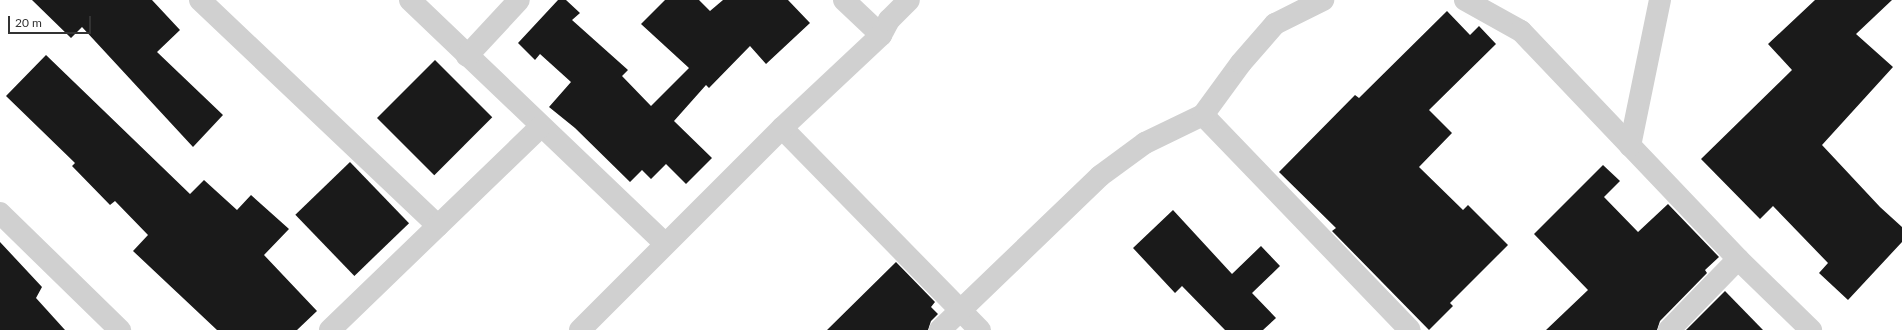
<!DOCTYPE html>
<html>
<head>
<meta charset="utf-8">
<style>
	body { margin:0 }
	#map { position:relative; width:1902px; height:330px; overflow:hidden; background:#fff; font-family:Lato,sans-serif }
	div>[style] { position:absolute }
	.building>* { inset:0; background:#1a1a1a; transform-origin:0 0 }
	.street>* { height:22px; margin:-11px; padding:0 11px; transform-origin:11px; border-radius:11px; background:#d0d0d0 }
	span { translate:-50% -50%; white-space:nowrap; text-align:center; line-height:1.15; -webkit-text-stroke:4px #fff; paint-order:stroke }
	.scale { position:absolute; left:8px; top:16px; width:83px; height:18px; box-sizing:border-box; border:2px solid #333; border-top:0; padding-left:5px; font-size:12px; line-height:14px; white-space:nowrap; color:#333; -webkit-text-stroke:3px #fff; paint-order:stroke }
</style>
</head>
<body>
<div id="map">
	<div class="building">
		<i style="clip-path:polygon(32px 0,152px 0,180px 30px,157px 52px,223px 115px,193px 147px,82px 27px,71px 38px)"></i>
		<i style="clip-path:polygon(558px 0,566px 0,580px 13px,572px 20px,628px 70px,622px 76px,651px 106px,689px 68px,641px 24px,665px 0,699px 0,710px 11px,723px 0,788px 0,810px 23px,766px 64px,750px 46px,709px 88px,706px 85px,674px 121px,712px 158px,686px 184px,666px 164px,651px 179px,642px 170px,630px 182px,575px 128px,549px 107px,571px 82px,540px 54px,535px 60px,518px 43px)"></i>
		<i style="clip-path:polygon(1815px 0,1892px 0,1856px 34px,1893px 67px,1822px 145px,1880px 207px,1902px 227px,1902px 242px,1848px 300px,1819px 273px,1828px 263px,1773px 206px,1760px 219px,1701px 159px,1792px 70px,1768px 44px)"></i>
		<i style="clip-path:polygon(1447px 11px,1470px 35px,1479px 26px,1496px 44px,1429px 110px,1452px 133px,1419px 167px,1463px 210px,1468px 205px,1508px 245px,1450px 303px,1453px 306px,1429px 330px,1332px 231px,1336px 228px,1279px 172px,1355px 95px,1359px 98px)"></i>
		<i style="clip-path:polygon(46px 55px,190px 194px,204px 180px,237px 210px,251px 195px,289px 229px,264px 255px,317px 311px,297px 330px,217px 330px,133px 251px,148px 235px,115px 201px,110px 205px,72px 166px,75px 163px,6px 96px)"></i>
		<i style="left:435px;top:60px;width:81px;height:82px;rotate:45deg"></i>
		<i style="left:350px;top:162px;width:85px;height:76px;rotate:46deg"></i>
		<i style="clip-path:polygon(1603px 165px,1620px 181px,1604px 197px,1638px 232px,1668px 204px,1719px 257px,1705px 270px,1707px 273px,1660px 321px,1657px 330px,1546px 330px,1588px 290px,1534px 234px)"></i>
		<i style="clip-path:polygon(1173px 210px,1232px 274px,1261px 246px,1280px 266px,1252px 293px,1276px 318px,1263px 330px,1225px 330px,1182px 286px,1175px 293px,1133px 248px)"></i>
		<i style="clip-path:polygon(0 242px,42px 287px,36px 298px,65px 330px,0 330px)"></i>
		<i style="clip-path:polygon(896px 262px,935px 302px,931px 307px,938px 314px,931px 321px,928px 330px,827px 330px)"></i>
		<i style="clip-path:polygon(1725px 291px,1763px 330px,1686px 330px)"></i>
	</div>
	<div class="street">
		<i style="left:200px;top:0;width:328px;rotate:43.5deg"></i>
		<i style="left:410px;top:0;width:353px;rotate:43.7deg"></i>
		<i style="left:844px;top:0;width:51px;rotate:43.4deg"></i>
		<i style="left:1465px;top:0;width:64px;rotate:29deg"></i>
		<i style="left:1521px;top:31px;width:315px;rotate:46.4deg"></i>
		<i style="left:1738px;top:259px;width:102px;rotate:44.2deg"></i>
		<i style="left:467px;top:56px;width:76px;rotate:-47.1deg"></i>
		<i style="left:1203px;top:115px;width:298px;rotate:46.1deg"></i>
		<i style="left:782px;top:128px;width:283px;rotate:45.6deg"></i>
		<i style="left:1630px;top:146px;width:149px;rotate:-78.4deg"></i>
		<i style="left:0;top:213px;width:168px;rotate:44.3deg"></i>
		<i style="left:330px;top:330px;width:293px;rotate:-44deg"></i>
		<i style="left:580px;top:330px;width:286px;rotate:-45deg"></i>
		<i style="left:782px;top:128px;width:136px;rotate:-43.2deg"></i>
		<i style="left:881px;top:35px;width:17px;rotate:-62deg"></i>
		<i style="left:889px;top:20px;width:28px;rotate:-45deg"></i>
		<i style="left:940px;top:330px;width:222px;rotate:-43.9deg"></i>
		<i style="left:1100px;top:176px;width:56px;rotate:-36.3deg"></i>
		<i style="left:1145px;top:143px;width:64px;rotate:-25.8deg"></i>
		<i style="left:1203px;top:115px;width:64px;rotate:-53.8deg"></i>
		<i style="left:1241px;top:63px;width:52px;rotate:-48.9deg"></i>
		<i style="left:1275px;top:24px;width:54px;rotate:-26.6deg"></i>
		<i style="left:1669px;top:330px;width:99px;rotate:-45.8deg"></i>
	</div>
	<div class="scale">20 m</div>
</div>
</body>
</html>
